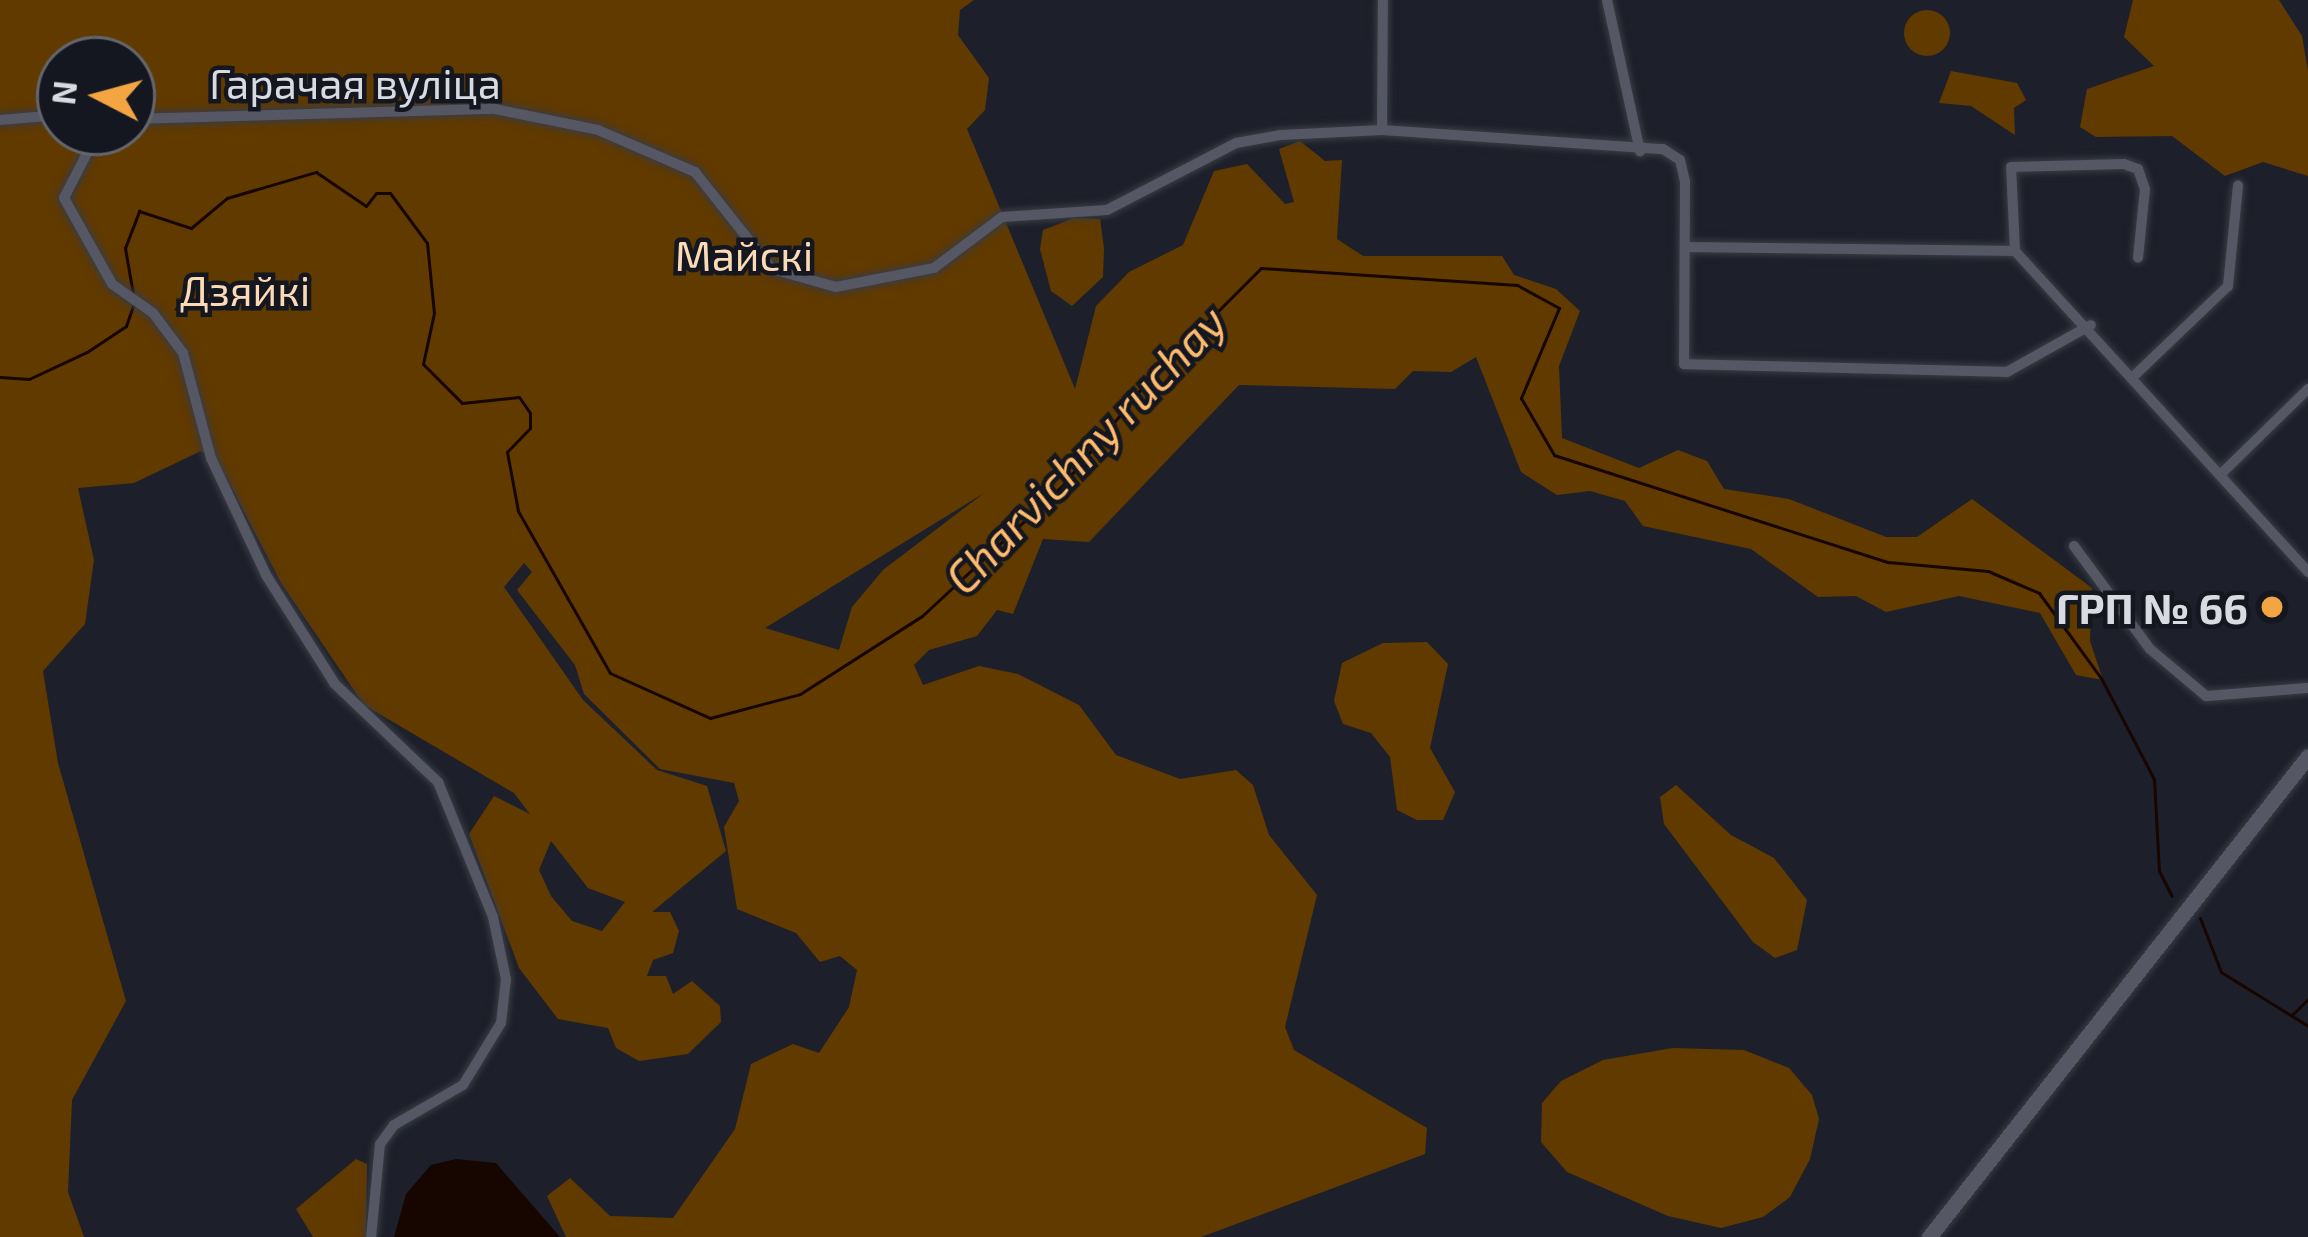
<!DOCTYPE html>
<html>
<head>
<meta charset="utf-8">
<style>
	body { margin:0 }
	#map { position:relative; width:2308px; height:1237px; overflow:hidden; background:#1d202a; font-family:"Exo 2",sans-serif }
	div>[style] { position:absolute }
	.green>* { inset:0; background:#613a00 }
	.round { border-radius:50% }
	.water>* { inset:0; background:#170500 }
	.stream>* { height:3px; margin:-1.5px; padding:0 1.5px; transform-origin:1.5px; border-radius:1.5px; background:#170500 }
	.roads { filter:drop-shadow(0 0 3px #393c44) drop-shadow(0 0 3px #393c44) }
	.street>* { height:10px; margin:-5px; padding:0 5px; transform-origin:5px; border-radius:5px; background:#555864 }
	.secondary>* { height:15px; margin:-7.5px; padding:0 7.5px; transform-origin:7.5px; border-radius:7.5px; background:#555864 }
	.dots>* { width:33px; height:33px; translate:-50% -50%; box-sizing:border-box; border:6px solid #141720; border-radius:50% }
	span { translate:-50% -50%; white-space:nowrap; text-align:center; line-height:1.15; -webkit-text-stroke:9px #141720; paint-order:stroke }
	.street-label { font-size:42px; color:#d9dbe2 }
	.park-label { font-size:42px; color:#fcdab6 }
	.poi-label { font-size:42px; color:#d9dbe2; font-weight:700 }
	.right { translate:-100% -50%; text-align:right }
	.water-label { font-size:45px; color:#febb6d; font-style:italic }
	.north { position:absolute; left:36px; top:36px; width:120px; height:120px; box-sizing:border-box; background:#141720; border:3px solid #63656e; border-radius:50%; rotate:276deg; font-size:33px; font-weight:700; line-height:48px; text-align:center; color:#d9dbe2 }
	.north::after { content:''; display:block; margin:auto; width:42px; height:54px; background:#f2a541; clip-path:polygon(50% 0,100% 100%,50% 72%,0 100%) }
</style>
</head>
<body>
<div id="map">
	<div class="green">
		<i style="clip-path:polygon(evenodd,0 0,974px 0,960px 10px,958px 35px,989px 78px,985px 110px,967px 129px,1075px 389px,1096px 306px,1129px 272px,1183px 245px,1214px 171px,1247px 164px,1285px 204px,1294px 202px,1279px 149px,1300px 141px,1325px 161px,1342px 160px,1337px 239px,1363px 256px,1502px 256px,1514px 275px,1556px 289px,1580px 311px,1559px 366px,1562px 438px,1639px 468px,1678px 450px,1707px 461px,1724px 489px,1789px 499px,1886px 537px,1917px 537px,1972px 499px,2092px 588px,2090px 641px,2103px 680px,2076px 675px,2040px 613px,1959px 596px,1886px 612px,1856px 596px,1818px 597px,1751px 549px,1643px 526px,1625px 501px,1590px 491px,1557px 495px,1521px 472px,1476px 357px,1451px 372px,1413px 371px,1395px 389px,1239px 385px,1089px 542px,1043px 539px,1013px 614px,997px 610px,977px 636px,929px 650px,914px 665px,923px 685px,979px 666px,1018px 674px,1079px 705px,1116px 755px,1180px 779px,1236px 770px,1253px 785px,1269px 835px,1317px 895px,1285px 1027px,1294px 1050px,1427px 1128px,1425px 1154px,1201px 1237px,566px 1237px,547px 1196px,570px 1178px,610px 1216px,673px 1218px,735px 1129px,751px 1064px,793px 1044px,819px 1053px,849px 1007px,857px 970px,840px 956px,820px 962px,796px 933px,737px 909px,724px 827px,739px 801px,734px 783px,660px 769px,584px 694px,575px 665px,517px 590px,532px 572px,524px 563px,504px 587px,583px 700px,657px 770px,707px 786px,726px 851px,652px 912px,670px 912px,679px 931px,673px 953px,653px 960px,647px 976px,666px 976px,673px 994px,692px 981px,720px 1006px,721px 1022px,688px 1054px,639px 1061px,616px 1048px,608px 1028px,558px 1019px,519px 968px,469px 834px,494px 796px,530px 814px,514px 793px,364px 705px,281px 583px,220px 465px,201px 451px,134px 483px,78px 488px,94px 560px,85px 624px,43px 671px,58px 763px,126px 1001px,72px 1100px,68px 1192px,84px 1237px,0 1237px,0 0,60px 60px,132px 60px,132px 132px,60px 132px,60px 60px,0 0,984px 493px,883px 570px,852px 607px,839px 650px,765px 628px,984px 493px,0 0,551px 841px,588px 888px,625px 902px,602px 931px,572px 921px,551px 896px,539px 870px,551px 841px)"></i>
		<i style="clip-path:polygon(2133px 0,2279px 0,2302px 36px,2308px 71px,2308px 176px,2263px 162px,2225px 176px,2172px 136px,2096px 137px,2080px 127px,2087px 89px,2154px 66px,2124px 37px)"></i>
		<i class="round" style="left:1904px;top:10px;width:46px;height:46px"></i>
		<i style="clip-path:polygon(1951px 71px,2017px 83px,2026px 100px,2014px 108px,2015px 135px,1971px 106px,1939px 103px)"></i>
		<i style="clip-path:polygon(1074px 218px,1100px 219px,1104px 248px,1103px 277px,1072px 306px,1051px 291px,1040px 249px,1043px 230px)"></i>
		<i style="clip-path:polygon(1427px 642px,1448px 664px,1430px 748px,1455px 792px,1443px 820px,1417px 820px,1397px 810px,1390px 757px,1371px 733px,1343px 724px,1334px 701px,1342px 663px,1383px 643px)"></i>
		<i style="clip-path:polygon(1676px 785px,1731px 835px,1774px 858px,1807px 900px,1797px 950px,1775px 958px,1753px 942px,1664px 824px,1660px 797px)"></i>
		<i style="clip-path:polygon(1673px 1048px,1744px 1050px,1789px 1068px,1812px 1095px,1819px 1119px,1810px 1159px,1790px 1197px,1763px 1217px,1721px 1228px,1668px 1216px,1567px 1172px,1541px 1142px,1542px 1103px,1561px 1081px,1603px 1060px)"></i>
		<i style="clip-path:polygon(356px 1159px,367px 1164px,366px 1237px,313px 1237px,296px 1209px)"></i>
	</div>
	<div class="water">
		<i style="clip-path:polygon(456px 1159px,496px 1163px,560px 1237px,394px 1237px,406px 1194px,431px 1165px)"></i>
	</div>
	<div class="stream">
		<i style="left:133px;top:294px;width:47px;rotate:-99.9deg"></i>
		<i style="left:125px;top:248px;width:40px;rotate:-69deg"></i>
		<i style="left:139px;top:211px;width:55px;rotate:18.1deg"></i>
		<i style="left:191px;top:228px;width:47px;rotate:-39.8deg"></i>
		<i style="left:227px;top:198px;width:93px;rotate:-16.3deg"></i>
		<i style="left:316px;top:172px;width:60px;rotate:34.2deg"></i>
		<i style="left:366px;top:206px;width:16px;rotate:-52deg"></i>
		<i style="left:376px;top:193px;width:14px"></i>
		<i style="left:390px;top:193px;width:62px;rotate:53.5deg"></i>
		<i style="left:427px;top:243px;width:70px;rotate:84.3deg"></i>
		<i style="left:434px;top:313px;width:52px;rotate:102.2deg"></i>
		<i style="left:423px;top:364px;width:55px;rotate:45deg"></i>
		<i style="left:462px;top:403px;width:57px;rotate:-6deg"></i>
		<i style="left:519px;top:397px;width:19px;rotate:55deg"></i>
		<i style="left:530px;top:413px;width:15px;rotate:90deg"></i>
		<i style="left:530px;top:428px;width:33px;rotate:134deg"></i>
		<i style="left:507px;top:452px;width:60px;rotate:79.4deg"></i>
		<i style="left:518px;top:511px;width:186px;rotate:60.4deg"></i>
		<i style="left:610px;top:673px;width:110px;rotate:24.2deg"></i>
		<i style="left:710px;top:718px;width:93px;rotate:-14.9deg"></i>
		<i style="left:800px;top:694px;width:145px;rotate:-32.6deg"></i>
		<i style="left:922px;top:616px;width:192px;rotate:-42.9deg"></i>
		<i style="left:1063px;top:485px;width:130px;rotate:-50.9deg"></i>
		<i style="left:1145px;top:384px;width:164px;rotate:-45deg"></i>
		<i style="left:1261px;top:268px;width:257px;rotate:3.8deg"></i>
		<i style="left:1517px;top:285px;width:48px;rotate:28.7deg"></i>
		<i style="left:1559px;top:308px;width:98px;rotate:112.9deg"></i>
		<i style="left:1521px;top:398px;width:66px;rotate:59.9deg"></i>
		<i style="left:1554px;top:455px;width:351px;rotate:17.8deg"></i>
		<i style="left:1888px;top:562px;width:100px;rotate:5.1deg"></i>
		<i style="left:1988px;top:571px;width:56px;rotate:23.3deg"></i>
		<i style="left:2039px;top:593px;width:105px;rotate:53.9deg"></i>
		<i style="left:2101px;top:678px;width:114px;rotate:62.3deg"></i>
		<i style="left:2154px;top:779px;width:92px;rotate:86.9deg"></i>
		<i style="left:2159px;top:871px;width:28px;rotate:63deg"></i>
		<i style="left:0;top:377px;width:29px;rotate:4deg"></i>
		<i style="left:29px;top:379px;width:64px;rotate:-25deg"></i>
		<i style="left:87px;top:352px;width:47px;rotate:-33.7deg"></i>
		<i style="left:126px;top:326px;width:21px;rotate:-71deg"></i>
		<i style="left:2200px;top:918px;width:58px;rotate:68.7deg"></i>
		<i style="left:2221px;top:972px;width:102px;rotate:31.8deg"></i>
		<i style="left:2292px;top:1015px;width:23px;rotate:-45deg"></i>
	</div>
	<div class="roads">
		<div class="street">
			<i style="left:1607px;top:0;width:155px;rotate:77.7deg"></i>
			<i style="left:132px;top:119px;width:363px;rotate:-1.6deg"></i>
			<i style="left:495px;top:109px;width:105px;rotate:11.5deg"></i>
			<i style="left:598px;top:130px;width:106px;rotate:23.4deg"></i>
			<i style="left:695px;top:172px;width:124px;rotate:51.6deg"></i>
			<i style="left:772px;top:269px;width:66px;rotate:15.7deg"></i>
			<i style="left:836px;top:287px;width:100px;rotate:-11deg"></i>
			<i style="left:934px;top:268px;width:85px;rotate:-36.9deg"></i>
			<i style="left:1002px;top:217px;width:105px;rotate:-3.8deg"></i>
			<i style="left:1107px;top:210px;width:145px;rotate:-27.4deg"></i>
			<i style="left:1236px;top:143px;width:46px;rotate:-10.1deg"></i>
			<i style="left:1281px;top:135px;width:101px;rotate:-2.8deg"></i>
			<i style="left:1382px;top:130px;width:282px;rotate:3.9deg"></i>
			<i style="left:1663px;top:149px;width:20px;rotate:33deg"></i>
			<i style="left:1680px;top:160px;width:23px;rotate:77deg"></i>
			<i style="left:1685px;top:182px;width:182px;rotate:90.3deg"></i>
			<i style="left:1684px;top:364px;width:323px;rotate:1.4deg"></i>
			<i style="left:2007px;top:372px;width:96px;rotate:-29.2deg"></i>
			<i style="left:0;top:120px;width:60px;rotate:-4.8deg"></i>
			<i style="left:1382px;top:130px;width:130px;rotate:-89.6deg"></i>
			<i style="left:98px;top:132px;width:74px;rotate:117.3deg"></i>
			<i style="left:64px;top:198px;width:98px;rotate:60.8deg"></i>
			<i style="left:112px;top:284px;width:50px;rotate:35.3deg"></i>
			<i style="left:153px;top:313px;width:50px;rotate:53.1deg"></i>
			<i style="left:183px;top:353px;width:109px;rotate:75.1deg"></i>
			<i style="left:211px;top:458px;width:129px;rotate:64.8deg"></i>
			<i style="left:266px;top:575px;width:129px;rotate:57.7deg"></i>
			<i style="left:335px;top:684px;width:142px;rotate:43.6deg"></i>
			<i style="left:438px;top:782px;width:146px;rotate:67.8deg"></i>
			<i style="left:493px;top:917px;width:63px;rotate:78.2deg"></i>
			<i style="left:506px;top:979px;width:44px;rotate:96.5deg"></i>
			<i style="left:501px;top:1023px;width:73px;rotate:121.5deg"></i>
			<i style="left:463px;top:1085px;width:80px;rotate:149.9deg"></i>
			<i style="left:394px;top:1125px;width:24px;rotate:126deg"></i>
			<i style="left:380px;top:1144px;width:93px;rotate:95.5deg"></i>
			<i style="left:1687px;top:247px;width:328px;rotate:0.7deg"></i>
			<i style="left:2015px;top:251px;width:435px;rotate:47.6deg"></i>
			<i style="left:2015px;top:251px;width:84px;rotate:-92.7deg"></i>
			<i style="left:2011px;top:167px;width:113px;rotate:-1.5deg"></i>
			<i style="left:2124px;top:164px;width:15px;rotate:20deg"></i>
			<i style="left:2138px;top:169px;width:21px;rotate:71deg"></i>
			<i style="left:2145px;top:189px;width:69px;rotate:95.8deg"></i>
			<i style="left:2136px;top:374px;width:127px;rotate:-43.7deg"></i>
			<i style="left:2228px;top:286px;width:101px;rotate:-84.3deg"></i>
			<i style="left:2221px;top:474px;width:122px;rotate:-44.3deg"></i>
			<i style="left:2074px;top:546px;width:128px;rotate:53.6deg"></i>
			<i style="left:2150px;top:649px;width:73px;rotate:40deg"></i>
			<i style="left:2206px;top:696px;width:102px;rotate:-4.5deg"></i>
		</div>
		<div class="secondary">
			<i style="left:1929px;top:1237px;width:612px;rotate:-51.76deg"></i>
		</div>
	</div>
	<div class="dots">
		<i style="left:2272px;top:607px;background:#f2a541"></i>
	</div>
	<div class="street-label">
		<span style="left:355px;top:82px">Гарачая вуліца</span>
	</div>
	<div class="park-label">
		<span style="left:744px;top:254px">Майскі</span>
		<span style="left:245px;top:289px">Дзяйкі</span>
	</div>
	<div class="poi-label">
		<span class="right" style="left:2248px;top:607px">ГРП № 66</span>
	</div>
	<div class="water-label">
		<span style="left:1085px;top:449px;rotate:-46deg">Charvichny ruchay</span>
	</div>
	<div class="north">N</div>
</div>
</body>
</html>
